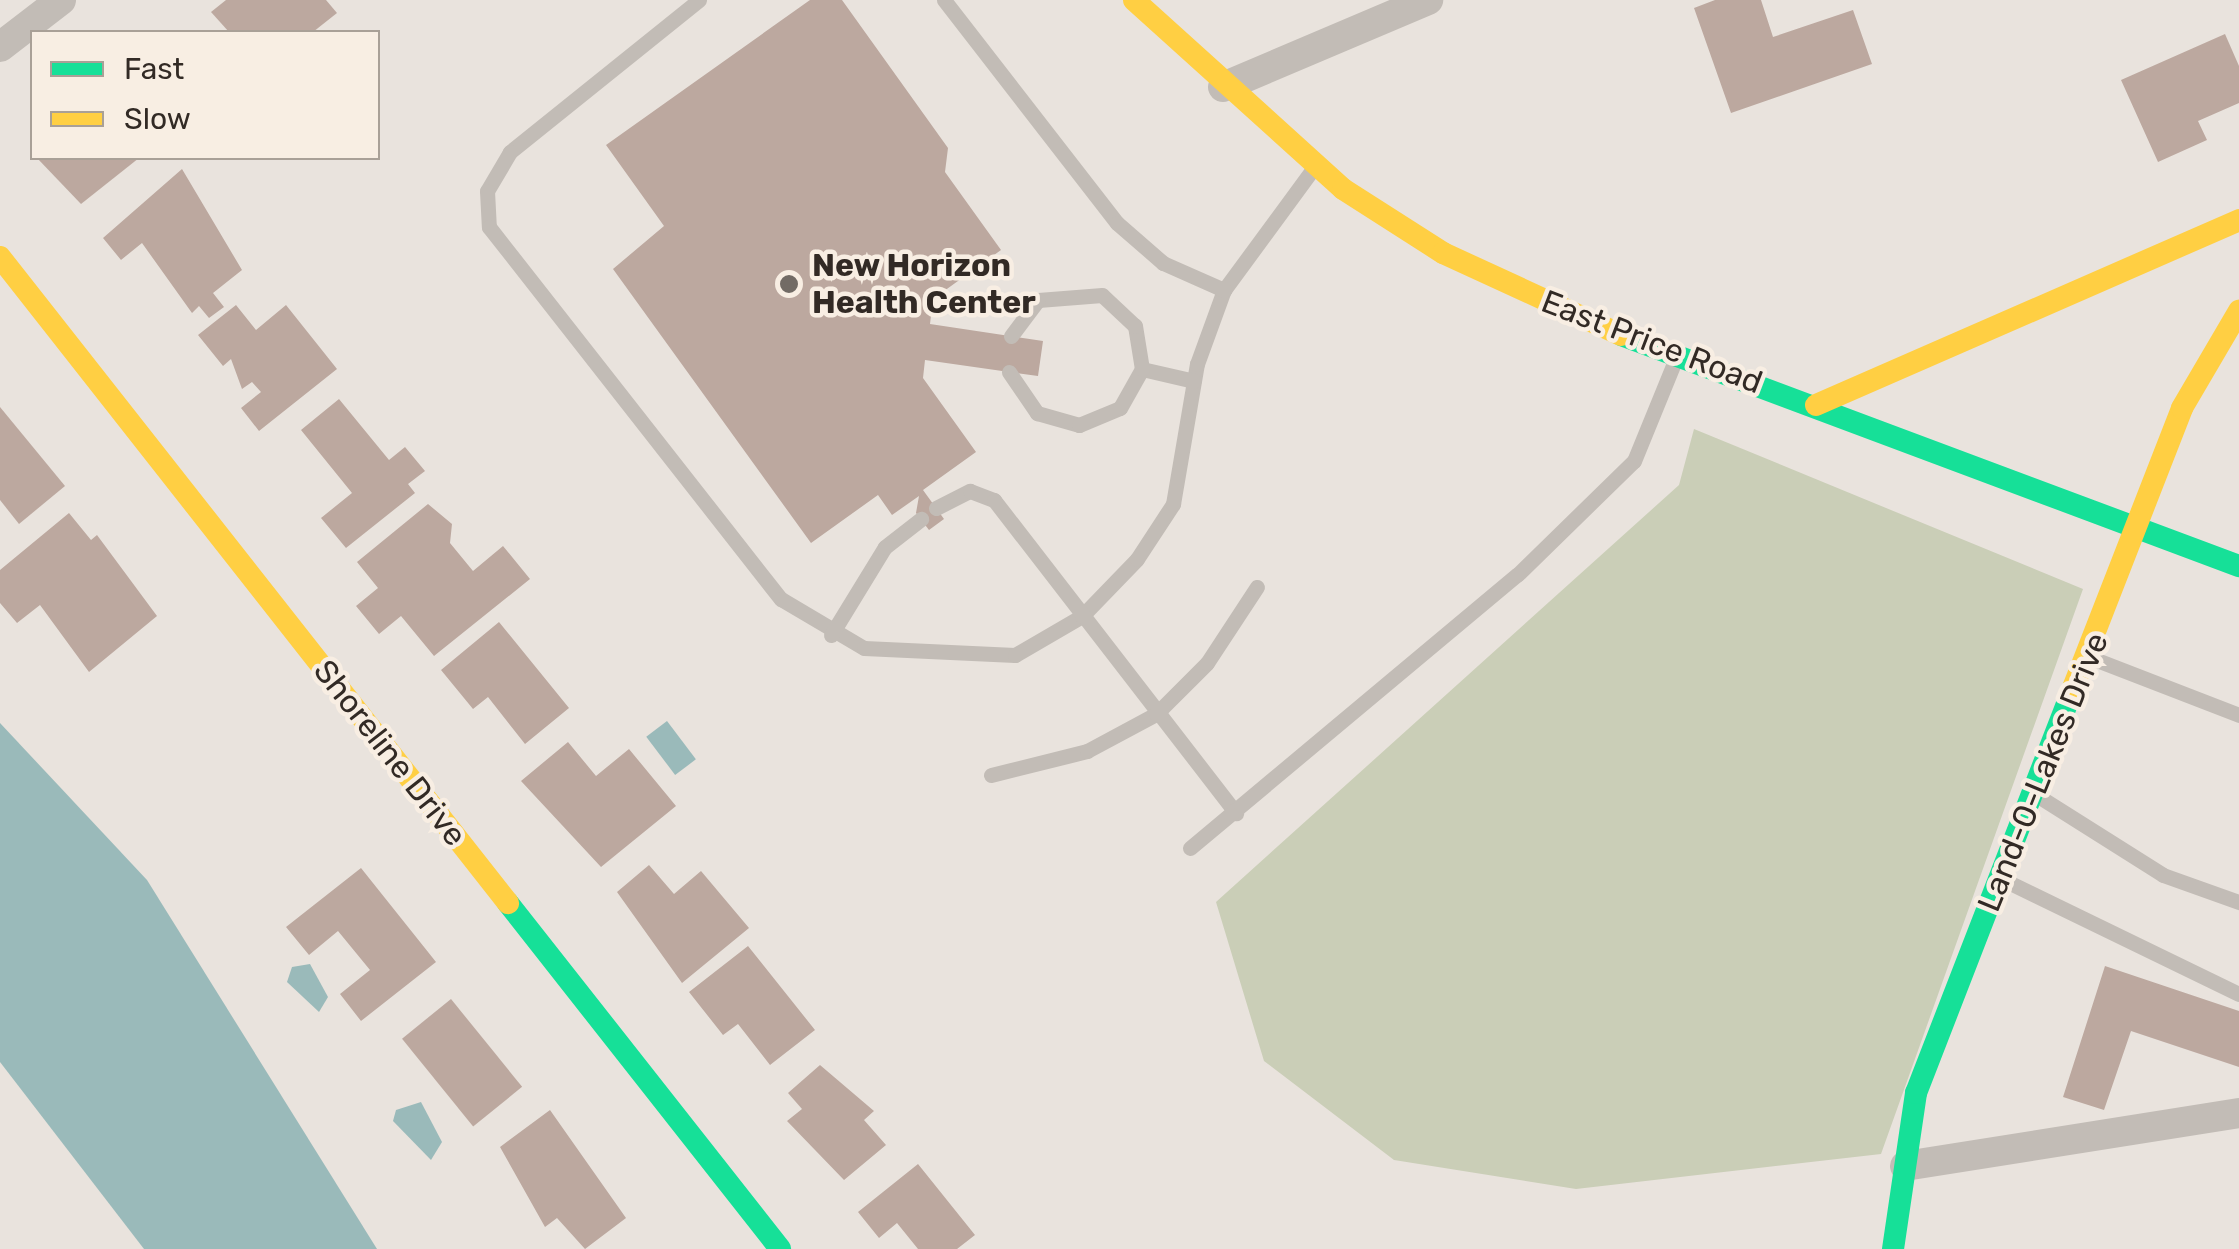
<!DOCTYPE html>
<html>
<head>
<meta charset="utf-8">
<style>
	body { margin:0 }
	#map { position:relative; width:2239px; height:1249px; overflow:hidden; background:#e9e3dd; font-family:Rubik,sans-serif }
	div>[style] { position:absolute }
	.green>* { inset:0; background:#caceb7 }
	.water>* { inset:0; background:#9ababa; transform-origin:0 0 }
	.building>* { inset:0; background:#bca89f; transform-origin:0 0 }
	.lane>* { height:15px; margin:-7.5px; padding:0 7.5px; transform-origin:7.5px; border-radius:7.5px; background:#c2bcb6 }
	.street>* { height:30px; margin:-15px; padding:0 15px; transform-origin:15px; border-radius:15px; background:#c2bcb6 }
	.fast>* { height:22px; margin:-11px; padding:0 11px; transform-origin:11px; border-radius:11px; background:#16e098 }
	.slow>* { height:22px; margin:-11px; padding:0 11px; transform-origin:11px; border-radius:11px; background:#ffcf43 }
	.dots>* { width:28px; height:28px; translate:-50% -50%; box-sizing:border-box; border:5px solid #f8eee3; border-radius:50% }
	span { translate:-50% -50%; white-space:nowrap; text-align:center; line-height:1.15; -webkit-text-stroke:9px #f8eee3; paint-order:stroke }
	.poi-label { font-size:32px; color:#322a25; font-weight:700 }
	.left { translate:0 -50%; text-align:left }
	.street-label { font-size:32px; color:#322a25 }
	.legend { position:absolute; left:30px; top:30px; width:350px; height:130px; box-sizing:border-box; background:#f8eee3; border:2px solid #a9a097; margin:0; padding:12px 18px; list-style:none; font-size:30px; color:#322a25 }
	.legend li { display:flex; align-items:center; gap:20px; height:50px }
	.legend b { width:50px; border:2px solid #a9a097 }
</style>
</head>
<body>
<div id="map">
	<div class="green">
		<i style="clip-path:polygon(1694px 429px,2083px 589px,1881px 1154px,1576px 1189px,1394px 1160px,1264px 1061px,1216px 902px,1679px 485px)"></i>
	</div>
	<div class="water">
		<i style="left:667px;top:721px;width:48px;height:26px;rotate:53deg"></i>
		<i style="clip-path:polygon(0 723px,147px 880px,377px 1249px,144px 1249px,0 1062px)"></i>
		<i style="clip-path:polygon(310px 964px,328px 997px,319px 1012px,287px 982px,292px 967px)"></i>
		<i style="clip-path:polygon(421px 1102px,442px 1142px,431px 1160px,393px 1121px,396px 1110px)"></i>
	</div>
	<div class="building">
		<i style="clip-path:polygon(226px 0,326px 0,337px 13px,313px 32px,229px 32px,211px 12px)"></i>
		<i style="clip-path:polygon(810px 0,842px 0,948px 148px,945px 172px,1001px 250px,933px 299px,930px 324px,1043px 341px,1038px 376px,925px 360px,923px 378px,976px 452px,923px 490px,944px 519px,929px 530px,916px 513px,919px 496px,892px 515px,878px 495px,811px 543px,613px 269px,664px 226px,606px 145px)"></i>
		<i style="clip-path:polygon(1715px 0,1761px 0,1773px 37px,1853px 10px,1872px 64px,1731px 113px,1694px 8px)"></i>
		<i style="clip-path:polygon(2225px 34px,2239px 66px,2239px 103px,2198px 121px,2207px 140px,2158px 162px,2121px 80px)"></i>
		<i style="clip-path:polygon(37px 158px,139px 158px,81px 204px)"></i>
		<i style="clip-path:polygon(182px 169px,242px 270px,213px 293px,224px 307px,209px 318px,199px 306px,192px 313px,142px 243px,121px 260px,103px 238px)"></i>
		<i style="clip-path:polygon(236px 305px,256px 330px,286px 305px,337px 369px,259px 431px,241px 408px,261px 392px,252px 382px,242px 389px,231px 359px,223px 366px,198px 335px)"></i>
		<i style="clip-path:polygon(339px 399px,389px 460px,405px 447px,425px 471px,408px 484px,415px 493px,346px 548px,321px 518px,352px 493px,301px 430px)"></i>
		<i style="clip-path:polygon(0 407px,65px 486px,19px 524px,0 500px)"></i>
		<i style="clip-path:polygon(428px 504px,452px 524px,450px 543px,473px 571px,503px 546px,530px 579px,434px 656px,401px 616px,379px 634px,356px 606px,378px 588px,357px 562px)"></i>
		<i style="clip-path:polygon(69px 513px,91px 540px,97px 535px,157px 616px,89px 672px,40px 605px,17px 623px,0 603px,0 570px)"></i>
		<i style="clip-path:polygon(499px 622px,569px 708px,525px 744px,488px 697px,473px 709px,441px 670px)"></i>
		<i style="clip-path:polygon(568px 742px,596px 776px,629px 749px,676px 806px,601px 867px,521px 781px)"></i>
		<i style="clip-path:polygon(649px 865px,674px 894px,701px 871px,749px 928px,682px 983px,617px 892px)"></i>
		<i style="clip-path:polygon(361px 868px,436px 962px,361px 1021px,340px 994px,370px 970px,338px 931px,309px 955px,286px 927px)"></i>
		<i style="clip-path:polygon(748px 946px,815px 1030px,770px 1065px,738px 1024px,723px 1035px,689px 992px)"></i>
		<i style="clip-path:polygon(2105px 966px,2239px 1011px,2239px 1067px,2131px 1031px,2104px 1110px,2063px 1097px)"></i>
		<i style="left:451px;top:999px;width:113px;height:63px;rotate:51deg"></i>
		<i style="clip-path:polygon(820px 1065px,874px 1111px,864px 1120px,886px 1145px,844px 1180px,787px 1121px,802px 1109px,788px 1093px)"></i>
		<i style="clip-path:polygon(550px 1110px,626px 1218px,585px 1249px,557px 1218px,545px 1227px,500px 1147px)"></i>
		<i style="clip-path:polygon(918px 1164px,975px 1235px,957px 1249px,918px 1249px,897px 1223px,879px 1238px,858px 1212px)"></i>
	</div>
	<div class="lane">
		<i style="left:699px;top:0;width:243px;rotate:141.2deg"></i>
		<i style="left:510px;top:152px;width:45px;rotate:120.5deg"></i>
		<i style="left:487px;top:191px;width:36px;rotate:87deg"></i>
		<i style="left:489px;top:227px;width:473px;rotate:51.9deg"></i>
		<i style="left:781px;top:599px;width:96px;rotate:30.6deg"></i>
		<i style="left:864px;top:648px;width:151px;rotate:2.7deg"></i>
		<i style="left:1015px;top:655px;width:78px;rotate:-30.2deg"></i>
		<i style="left:1082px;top:616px;width:79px;rotate:-46deg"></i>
		<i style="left:1137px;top:559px;width:66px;rotate:-56.8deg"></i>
		<i style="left:1173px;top:504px;width:142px;rotate:-80.3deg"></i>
		<i style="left:1197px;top:364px;width:79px;rotate:-70deg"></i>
		<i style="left:1224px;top:290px;width:154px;rotate:-53.7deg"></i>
		<i style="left:944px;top:0;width:282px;rotate:52.2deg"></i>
		<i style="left:1117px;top:223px;width:61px;rotate:41deg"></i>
		<i style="left:1163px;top:263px;width:67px;rotate:23.9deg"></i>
		<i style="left:1142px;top:369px;width:53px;rotate:13deg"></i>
		<i style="left:1009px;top:372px;width:50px;rotate:55.7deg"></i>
		<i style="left:1037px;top:413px;width:44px;rotate:15.9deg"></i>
		<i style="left:1079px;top:425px;width:44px;rotate:-22.5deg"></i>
		<i style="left:1120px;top:408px;width:45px;rotate:-60.6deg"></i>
		<i style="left:1142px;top:369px;width:44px;rotate:-99.2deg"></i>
		<i style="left:1135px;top:326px;width:45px;rotate:-136.8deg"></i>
		<i style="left:1102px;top:295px;width:64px;rotate:175.5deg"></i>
		<i style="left:1038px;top:300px;width:45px;rotate:126.9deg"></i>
		<i style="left:936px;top:508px;width:38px;rotate:-27deg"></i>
		<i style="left:970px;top:491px;width:26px;rotate:21deg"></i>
		<i style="left:994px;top:500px;width:396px;rotate:52.3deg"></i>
		<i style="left:831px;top:635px;width:103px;rotate:-58.5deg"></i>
		<i style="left:885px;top:547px;width:46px;rotate:-37.9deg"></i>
		<i style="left:2089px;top:657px;width:161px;rotate:21.1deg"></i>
		<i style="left:991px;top:775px;width:99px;rotate:-14deg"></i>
		<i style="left:1087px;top:751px;width:78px;rotate:-28.2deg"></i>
		<i style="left:1156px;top:714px;width:72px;rotate:-45deg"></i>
		<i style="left:1207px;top:663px;width:91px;rotate:-56.7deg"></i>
		<i style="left:2035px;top:794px;width:151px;rotate:32.3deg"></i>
		<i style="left:2163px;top:875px;width:81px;rotate:19.6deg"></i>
		<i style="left:1190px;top:848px;width:426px;rotate:-39.9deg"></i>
		<i style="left:1517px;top:575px;width:163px;rotate:-44.3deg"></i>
		<i style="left:1634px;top:461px;width:111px;rotate:-67.8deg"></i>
		<i style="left:2004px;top:880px;width:261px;rotate:25.9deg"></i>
	</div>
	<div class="street">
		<i style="left:0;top:47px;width:77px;rotate:-37.6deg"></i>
		<i style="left:1223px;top:87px;width:223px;rotate:-23deg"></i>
		<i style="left:1905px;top:1166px;width:338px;rotate:-9deg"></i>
	</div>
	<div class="fast">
		<i style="left:1621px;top:335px;width:660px;rotate:20.5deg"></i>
		<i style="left:508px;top:903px;width:440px;rotate:51.8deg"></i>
		<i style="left:1893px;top:1249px;width:158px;rotate:-81.6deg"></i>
		<i style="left:1916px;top:1093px;width:434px;rotate:-68.8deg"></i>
	</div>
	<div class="slow">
		<i style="left:1134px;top:0;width:282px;rotate:42.1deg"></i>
		<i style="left:1343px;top:189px;width:119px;rotate:32.6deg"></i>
		<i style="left:1443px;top:253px;width:196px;rotate:24.7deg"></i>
		<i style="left:0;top:257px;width:822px;rotate:51.82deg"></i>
		<i style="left:1816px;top:405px;width:462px;rotate:-23.6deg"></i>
		<i style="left:2073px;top:688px;width:300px;rotate:-68.7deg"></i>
		<i style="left:2182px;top:408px;width:113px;rotate:-59.6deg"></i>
	</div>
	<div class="dots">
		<i style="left:789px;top:284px;background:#726b65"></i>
	</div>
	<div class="poi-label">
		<span class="left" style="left:812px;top:284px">New Horizon<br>Health Center</span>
	</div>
	<div class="street-label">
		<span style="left:1652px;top:342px;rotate:21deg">East Price Road</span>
		<span style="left:390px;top:753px;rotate:52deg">Shoreline Drive</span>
		<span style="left:2043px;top:772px;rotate:-68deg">Land-O-Lakes Drive</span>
	</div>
	<ul class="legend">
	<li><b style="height:12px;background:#16e098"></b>Fast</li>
	<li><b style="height:12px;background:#ffcf43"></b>Slow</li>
	</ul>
</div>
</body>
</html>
